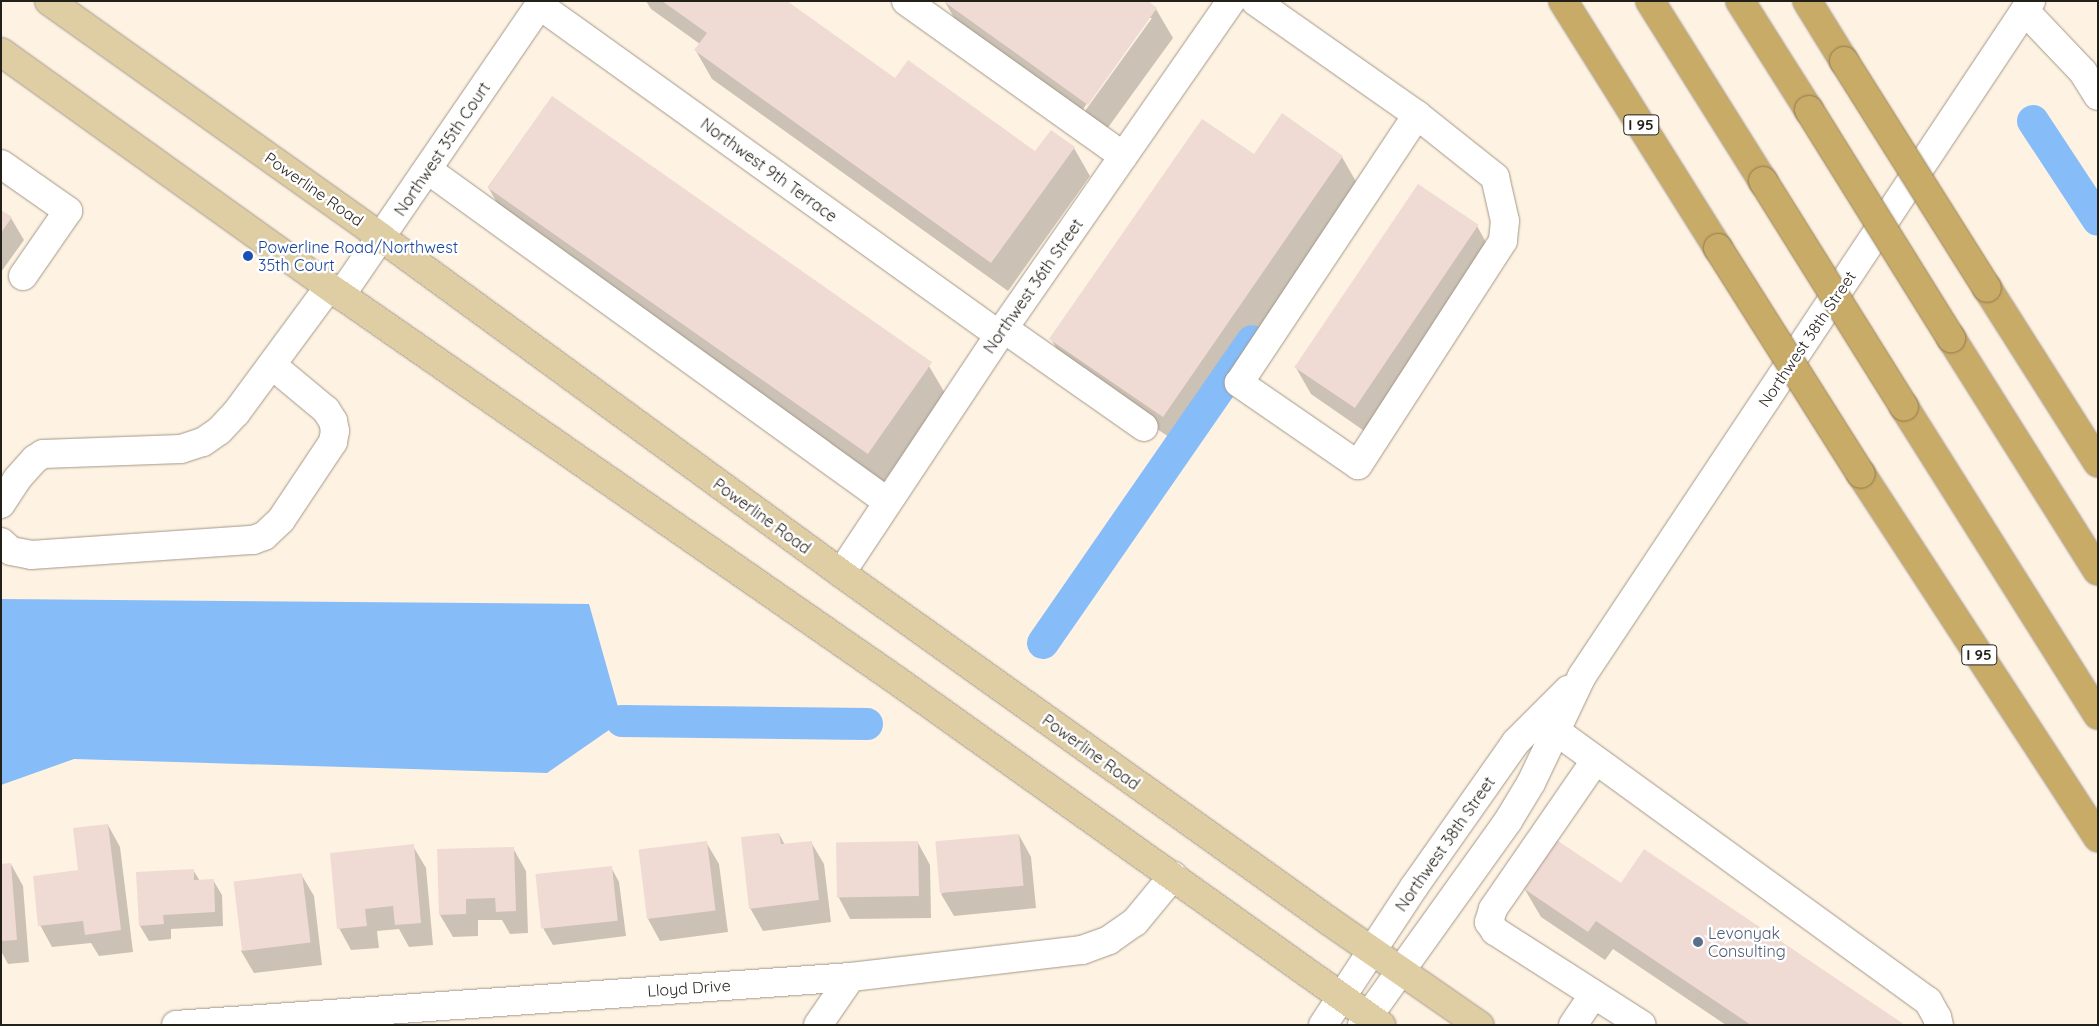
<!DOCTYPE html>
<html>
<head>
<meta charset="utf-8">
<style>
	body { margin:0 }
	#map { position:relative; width:2099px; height:1026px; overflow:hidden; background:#fef2e2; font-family:Quicksand,sans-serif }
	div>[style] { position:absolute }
	.water>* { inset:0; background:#86bcf8 }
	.shadow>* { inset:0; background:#0003 }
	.canal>* { height:32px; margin:-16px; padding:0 16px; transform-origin:16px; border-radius:16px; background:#86bcf8 }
	.building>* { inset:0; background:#f0dad4; transform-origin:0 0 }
	.roads { filter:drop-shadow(0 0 1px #a39889) drop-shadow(0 0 1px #a39889) }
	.minor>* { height:28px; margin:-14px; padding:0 14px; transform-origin:14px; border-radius:14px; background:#fff }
	.major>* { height:28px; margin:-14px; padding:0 14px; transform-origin:14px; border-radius:14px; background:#dfcda4 }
	.highway>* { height:28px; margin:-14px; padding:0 14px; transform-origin:14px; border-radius:14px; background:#c9ab68 }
	.bridges { filter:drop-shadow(0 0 1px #8f7a4c) drop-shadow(0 0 1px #8f7a4c) }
	.highway-bridge>* { height:28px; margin:-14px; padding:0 14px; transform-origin:14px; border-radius:14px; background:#c9ab68 }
	.dots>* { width:14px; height:14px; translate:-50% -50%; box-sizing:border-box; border:2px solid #fff; border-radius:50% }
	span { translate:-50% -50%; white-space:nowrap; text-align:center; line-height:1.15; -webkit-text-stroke:5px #fff; paint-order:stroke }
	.shield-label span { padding:1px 4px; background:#fff; border:1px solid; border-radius:4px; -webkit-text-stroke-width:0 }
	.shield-label { font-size:15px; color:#231f19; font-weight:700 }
	.street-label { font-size:16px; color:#231f19 }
	.transit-label { font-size:16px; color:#164399 }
	.left { translate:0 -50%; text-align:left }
	.service-label { font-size:16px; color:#4e5e75 }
	.frame { position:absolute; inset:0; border:2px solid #231f19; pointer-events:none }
</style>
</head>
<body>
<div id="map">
	<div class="water">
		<i style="clip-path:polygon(1px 599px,589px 604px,622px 721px,547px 773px,74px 759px,1px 785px)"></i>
	</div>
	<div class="shadow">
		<i style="clip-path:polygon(646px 1px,785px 1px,895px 80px,1036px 153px,1074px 148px,1090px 176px,1008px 291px,712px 79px,696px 51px,700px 44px,651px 9px)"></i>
		<i style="clip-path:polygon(evenodd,1145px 1px,1156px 9px,1173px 38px,1104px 133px,961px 30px,945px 2px,1145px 1px,1149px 18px,1152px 18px,1085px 111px,1083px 109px,1149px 18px)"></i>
		<i style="clip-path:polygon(552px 97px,929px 366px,946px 395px,882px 484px,504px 215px,488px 187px)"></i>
		<i style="clip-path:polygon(1254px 156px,1342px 157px,1358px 185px,1179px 444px,1067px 367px,1051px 339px)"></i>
		<i style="clip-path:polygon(1px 211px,11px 218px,24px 240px,1px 272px)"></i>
		<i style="clip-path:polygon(1477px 226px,1493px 255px,1370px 435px,1311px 394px,1295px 366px)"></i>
		<i style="clip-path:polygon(108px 825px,120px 847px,133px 952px,99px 956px,91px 943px,52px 947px,40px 925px,79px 871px)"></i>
		<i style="clip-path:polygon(779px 834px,785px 845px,811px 842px,824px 864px,831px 922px,763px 931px,750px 908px)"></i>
		<i style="clip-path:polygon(1019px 835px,1031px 857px,1036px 908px,954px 916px,941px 894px)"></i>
		<i style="clip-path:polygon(706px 842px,719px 864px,728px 932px,660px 941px,648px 919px)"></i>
		<i style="clip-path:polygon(918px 843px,930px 865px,931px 918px,850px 919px,838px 896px)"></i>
		<i style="clip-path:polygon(413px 846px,426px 868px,433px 945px,409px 947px,399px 929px,377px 931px,379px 948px,351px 950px,339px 928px)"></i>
		<i style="clip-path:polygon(513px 848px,526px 871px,528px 933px,510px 934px,502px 920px,478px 920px,478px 936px,453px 937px,440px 915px)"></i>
		<i style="clip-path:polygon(11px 864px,23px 886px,29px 962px,8px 964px,1px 951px,1px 865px)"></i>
		<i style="clip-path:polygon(611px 867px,619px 882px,626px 936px,553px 945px,544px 930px,538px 876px)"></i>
		<i style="clip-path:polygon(193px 870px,200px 881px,213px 880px,222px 895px,223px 926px,171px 929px,171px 939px,149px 941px,140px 926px)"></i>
		<i style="clip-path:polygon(301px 874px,314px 896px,322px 965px,254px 973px,241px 951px)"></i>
		<i style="clip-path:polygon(1621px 885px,1903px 1025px,1726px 1025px,1613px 949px,1605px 960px,1541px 917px,1524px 888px)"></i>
	</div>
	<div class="canal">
		<i style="left:2033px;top:121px;width:118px;rotate:56.7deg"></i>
		<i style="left:1043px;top:643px;width:367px;rotate:-55.3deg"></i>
		<i style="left:622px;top:721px;width:245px;rotate:0.7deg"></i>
	</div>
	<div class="building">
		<i style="clip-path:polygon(662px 1px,787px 1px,895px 78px,908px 60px,1035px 151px,1051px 130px,1075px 147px,991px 263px,694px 50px,707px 33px)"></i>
		<i style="clip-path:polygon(943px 1px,1148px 1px,1157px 8px,1088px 105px)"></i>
		<i style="left:552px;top:96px;width:464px;height:112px;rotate:35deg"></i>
		<i style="clip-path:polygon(1282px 113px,1343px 156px,1163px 417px,1049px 339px,1202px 119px,1254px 154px)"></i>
		<i style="left:1418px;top:184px;width:73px;height:221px;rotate:34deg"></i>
		<i style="clip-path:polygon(1px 210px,12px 217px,1px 233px)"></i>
		<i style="clip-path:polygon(108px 824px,121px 930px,85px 935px,83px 921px,38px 926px,33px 876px,78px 870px,73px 828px)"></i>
		<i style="clip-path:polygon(779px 833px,781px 844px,812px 841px,819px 900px,749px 909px,741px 837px)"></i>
		<i style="left:1019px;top:834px;width:52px;height:84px;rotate:85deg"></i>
		<i style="clip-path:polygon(1555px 839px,1621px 883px,1644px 849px,1905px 1025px,1751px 1025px,1596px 921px,1588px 932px,1523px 888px)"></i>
		<i style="left:707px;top:841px;width:70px;height:69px;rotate:83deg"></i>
		<i style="left:918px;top:841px;width:55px;height:82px;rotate:89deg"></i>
		<i style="clip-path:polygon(414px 844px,421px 923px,395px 925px,393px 906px,365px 909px,367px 926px,337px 929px,330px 853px)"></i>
		<i style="clip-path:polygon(514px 847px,516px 911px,496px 912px,495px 898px,466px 899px,466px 914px,439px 915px,437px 849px)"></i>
		<i style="clip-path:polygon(11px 863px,17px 940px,1px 941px,1px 864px)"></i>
		<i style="left:612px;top:866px;width:55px;height:77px;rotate:84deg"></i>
		<i style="clip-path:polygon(194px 869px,194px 880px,214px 879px,215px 912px,163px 915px,164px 924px,139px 926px,136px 872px)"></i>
		<i style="left:302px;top:873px;width:70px;height:69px;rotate:83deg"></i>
	</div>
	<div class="roads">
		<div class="minor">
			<i style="left:906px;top:1px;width:267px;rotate:35.5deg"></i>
			<i style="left:1255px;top:1px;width:198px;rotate:35.1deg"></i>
			<i style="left:1417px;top:115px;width:100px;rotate:38.5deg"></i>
			<i style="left:1495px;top:177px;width:45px;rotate:77.2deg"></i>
			<i style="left:1505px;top:221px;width:20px;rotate:96deg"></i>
			<i style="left:1503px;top:241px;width:267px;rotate:122.9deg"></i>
			<i style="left:1358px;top:465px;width:145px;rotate:-145.4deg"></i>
			<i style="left:1239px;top:383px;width:322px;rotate:-56.4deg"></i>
			<i style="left:539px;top:5px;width:566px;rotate:35.66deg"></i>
			<i style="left:2025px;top:11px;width:84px;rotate:46.4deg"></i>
			<i style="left:2083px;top:72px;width:28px;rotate:58deg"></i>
			<i style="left:1px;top:164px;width:82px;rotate:35deg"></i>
			<i style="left:68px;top:211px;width:79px;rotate:124.7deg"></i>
			<i style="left:428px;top:170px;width:567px;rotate:35.82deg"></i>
			<i style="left:341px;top:295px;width:356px;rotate:-55.6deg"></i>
			<i style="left:1003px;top:328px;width:172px;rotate:35.1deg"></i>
			<i style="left:1px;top:504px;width:30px;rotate:-57deg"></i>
			<i style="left:17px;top:479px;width:27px;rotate:-48deg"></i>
			<i style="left:35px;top:459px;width:9px;rotate:-32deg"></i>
			<i style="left:43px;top:454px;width:138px;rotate:-2.1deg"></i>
			<i style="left:181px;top:449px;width:23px;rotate:-18deg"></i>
			<i style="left:203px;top:442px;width:19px;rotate:-35deg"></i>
			<i style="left:219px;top:431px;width:25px;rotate:-47deg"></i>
			<i style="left:236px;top:413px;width:157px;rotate:-53.6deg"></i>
			<i style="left:1px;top:542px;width:13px;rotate:42deg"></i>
			<i style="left:11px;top:551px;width:20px;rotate:11deg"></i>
			<i style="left:31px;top:555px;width:223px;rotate:-3.9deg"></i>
			<i style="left:253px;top:540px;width:12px;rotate:-20deg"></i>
			<i style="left:264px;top:536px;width:23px;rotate:-43deg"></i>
			<i style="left:281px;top:520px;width:94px;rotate:-56.3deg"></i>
			<i style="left:333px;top:442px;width:11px;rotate:-80deg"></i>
			<i style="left:335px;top:431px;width:10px;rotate:-101deg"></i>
			<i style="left:333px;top:421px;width:13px;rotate:-122deg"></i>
			<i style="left:326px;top:410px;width:70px;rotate:-140.2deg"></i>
			<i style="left:841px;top:573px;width:286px;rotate:-56.4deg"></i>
			<i style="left:999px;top:335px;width:407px;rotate:-55.2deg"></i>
			<i style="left:1556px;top:731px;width:460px;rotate:36deg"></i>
			<i style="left:1928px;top:1001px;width:18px;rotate:61deg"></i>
			<i style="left:1937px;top:1017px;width:8px;rotate:76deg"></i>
			<i style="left:1595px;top:761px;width:180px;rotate:124.6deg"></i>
			<i style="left:1493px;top:909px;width:14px;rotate:107deg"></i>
			<i style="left:1489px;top:922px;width:11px;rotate:56deg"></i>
			<i style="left:1495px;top:931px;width:174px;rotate:32.6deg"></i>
			<i style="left:176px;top:1025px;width:677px;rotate:-4.07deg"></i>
			<i style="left:851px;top:977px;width:233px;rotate:-6.7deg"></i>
			<i style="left:1082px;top:950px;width:29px;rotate:-20deg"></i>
			<i style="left:1109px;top:940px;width:32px;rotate:-35deg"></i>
			<i style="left:1135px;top:922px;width:60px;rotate:-50.4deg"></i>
			<i style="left:818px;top:1025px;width:58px;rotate:-55.5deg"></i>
			<i style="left:1323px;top:1025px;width:165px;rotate:-56.6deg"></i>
			<i style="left:1414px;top:887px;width:177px;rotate:-54.9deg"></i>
			<i style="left:1516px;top:742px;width:74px;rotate:-45deg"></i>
			<i style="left:1362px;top:1025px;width:251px;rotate:-54.4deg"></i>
			<i style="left:1508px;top:821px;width:44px;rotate:-58.8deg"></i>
			<i style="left:1531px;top:783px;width:119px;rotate:-64.5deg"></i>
			<i style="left:1582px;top:676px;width:811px;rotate:-56.37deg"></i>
			<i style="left:1573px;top:1025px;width:37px;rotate:-56deg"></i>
		</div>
		<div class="major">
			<i style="left:49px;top:1px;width:409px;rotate:35.4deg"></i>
			<i style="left:382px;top:238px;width:568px;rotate:36.12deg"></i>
			<i style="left:841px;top:573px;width:599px;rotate:35.49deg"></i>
			<i style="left:1329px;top:921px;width:183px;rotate:34.7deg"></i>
			<i style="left:1px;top:52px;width:418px;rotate:35.6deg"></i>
			<i style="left:341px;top:295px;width:679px;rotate:34.74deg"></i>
			<i style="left:899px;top:682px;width:592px;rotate:35.44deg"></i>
		</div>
		<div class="highway">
			<i style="left:1563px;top:1px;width:292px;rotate:57.9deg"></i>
			<i style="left:1650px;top:1px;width:213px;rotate:57.9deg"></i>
			<i style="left:1740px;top:1px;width:129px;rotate:57.7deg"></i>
			<i style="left:1807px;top:1px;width:70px;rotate:58.3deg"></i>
			<i style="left:1987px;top:288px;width:207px;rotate:57.6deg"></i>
			<i style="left:1951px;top:338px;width:275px;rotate:57.8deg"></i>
			<i style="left:1904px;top:407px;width:364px;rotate:57.8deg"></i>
			<i style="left:1861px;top:474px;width:434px;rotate:56.9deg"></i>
		</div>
	</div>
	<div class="bridges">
		<div class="highway-bridge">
			<i style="left:1844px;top:61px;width:268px;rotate:57.8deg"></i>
			<i style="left:1809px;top:110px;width:269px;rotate:58.1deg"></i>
			<i style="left:1763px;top:181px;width:266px;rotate:58deg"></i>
			<i style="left:1718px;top:248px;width:267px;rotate:57.7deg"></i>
		</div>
	</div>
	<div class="dots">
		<i style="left:248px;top:256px;background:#1a4fb4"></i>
		<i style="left:1698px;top:942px;background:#5c6f8a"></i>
	</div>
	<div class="shield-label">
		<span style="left:1641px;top:125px">I 95</span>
		<span style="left:1979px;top:655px">I 95</span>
	</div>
	<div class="street-label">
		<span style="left:442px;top:149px;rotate:-56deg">Northwest 35th Court</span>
		<span style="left:769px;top:170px;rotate:36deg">Northwest 9th Terrace</span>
		<span style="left:314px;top:189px;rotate:35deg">Powerline Road</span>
		<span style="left:1033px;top:286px;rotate:-55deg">Northwest 36th Street</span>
		<span style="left:1807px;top:339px;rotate:-56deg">Northwest 38th Street</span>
		<span style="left:762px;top:516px;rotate:36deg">Powerline Road</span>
		<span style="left:1091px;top:752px;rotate:36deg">Powerline Road</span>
		<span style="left:1445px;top:844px;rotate:-55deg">Northwest 38th Street</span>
		<span style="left:689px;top:988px;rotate:-4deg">Lloyd Drive</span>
	</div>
	<div class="transit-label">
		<span class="left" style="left:258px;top:256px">Powerline Road/Northwest<br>35th Court</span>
	</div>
	<div class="service-label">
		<span class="left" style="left:1708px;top:942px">Levonyak<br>Consulting</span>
	</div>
	<div class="frame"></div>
</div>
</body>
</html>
